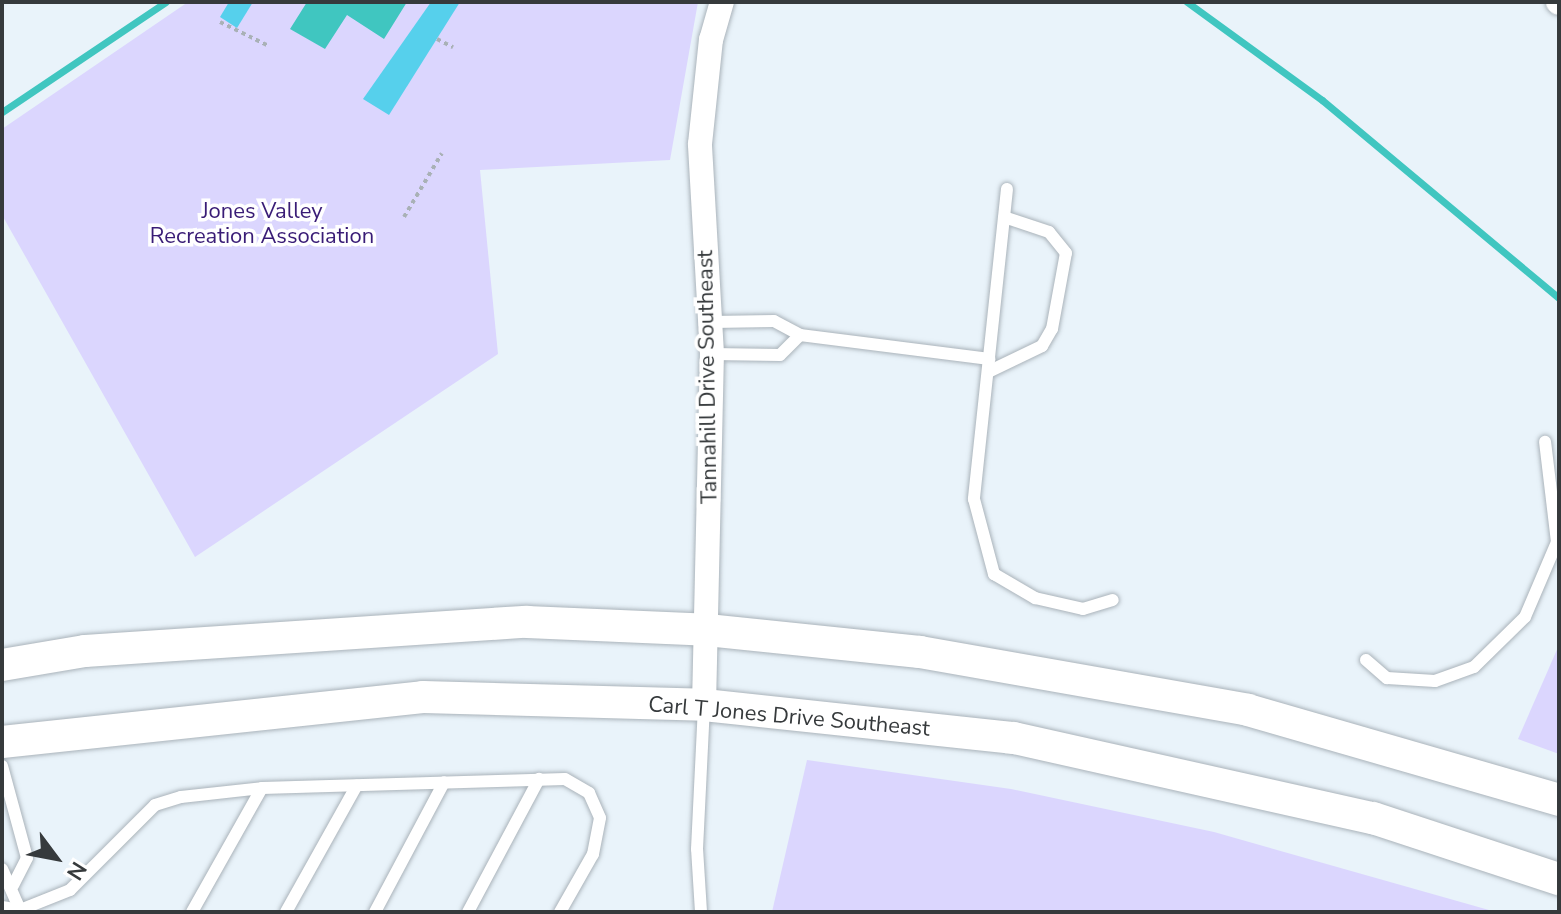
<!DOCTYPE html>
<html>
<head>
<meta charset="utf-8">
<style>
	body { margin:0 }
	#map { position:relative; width:1561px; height:914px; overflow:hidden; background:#e9f3fa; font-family:"Nunito Sans",sans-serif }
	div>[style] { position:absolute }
	.green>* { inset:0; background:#dbd6fe }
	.water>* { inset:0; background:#40c6c0 }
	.stream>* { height:7px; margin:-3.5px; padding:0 3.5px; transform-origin:3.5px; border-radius:3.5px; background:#40c6c0 }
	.building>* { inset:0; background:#56d0ec }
	.path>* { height:4px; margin-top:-2px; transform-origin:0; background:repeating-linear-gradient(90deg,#a9b1b6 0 4px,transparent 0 8px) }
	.roads { filter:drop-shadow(0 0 2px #aab3ba) drop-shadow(0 0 2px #aab3ba) }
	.service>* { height:12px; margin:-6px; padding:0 6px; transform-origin:6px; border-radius:6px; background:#fff }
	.minor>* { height:24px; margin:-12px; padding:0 12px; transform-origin:12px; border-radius:12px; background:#fff }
	.secondary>* { height:32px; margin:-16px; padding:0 16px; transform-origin:16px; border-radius:16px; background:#fff }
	span { translate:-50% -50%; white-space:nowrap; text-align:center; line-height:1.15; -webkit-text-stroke:7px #fff; paint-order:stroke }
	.park-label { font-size:22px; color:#391c76 }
	.street-label { font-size:22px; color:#363a3c }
	.frame { position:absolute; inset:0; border:4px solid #363a3c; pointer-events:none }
	.north { position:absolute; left:16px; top:818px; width:80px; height:80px; -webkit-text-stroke:6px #fff; paint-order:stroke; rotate:122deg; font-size:22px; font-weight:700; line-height:32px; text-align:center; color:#363a3c }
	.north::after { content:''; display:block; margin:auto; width:28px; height:36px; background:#363a3c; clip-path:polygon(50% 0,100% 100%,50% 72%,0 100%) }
</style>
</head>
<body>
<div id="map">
	<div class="green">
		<i style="clip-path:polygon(188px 2px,698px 2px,670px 160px,480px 170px,498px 354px,195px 557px,2px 215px,2px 129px)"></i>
		<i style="clip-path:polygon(1559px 645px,1559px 754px,1518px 739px)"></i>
		<i style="clip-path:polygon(807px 760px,1011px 789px,1214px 832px,1496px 912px,772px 912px)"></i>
	</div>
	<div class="water">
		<i style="clip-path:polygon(307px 2px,407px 2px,384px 39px,347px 15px,325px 49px,290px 29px)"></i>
	</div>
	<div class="stream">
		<i style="left:1187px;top:2px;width:167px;rotate:36deg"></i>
		<i style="left:1322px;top:100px;width:309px;rotate:39.9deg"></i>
		<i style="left:2px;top:112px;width:197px;rotate:-33.9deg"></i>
	</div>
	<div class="building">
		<i style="clip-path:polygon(229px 2px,253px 2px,237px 28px,220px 17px)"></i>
		<i style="clip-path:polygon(431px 2px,460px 2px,389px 115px,363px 99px)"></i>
	</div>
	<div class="path">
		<i style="left:220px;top:22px;width:55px;rotate:26.1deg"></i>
		<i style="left:437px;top:39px;width:18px;rotate:27deg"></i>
		<i style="left:404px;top:217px;width:74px;rotate:-59.3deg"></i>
	</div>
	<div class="roads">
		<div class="service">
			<i style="left:1007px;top:189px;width:312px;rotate:96.1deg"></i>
			<i style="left:974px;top:499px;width:78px;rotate:75.1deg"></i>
			<i style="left:994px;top:574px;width:48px;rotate:30.3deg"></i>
			<i style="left:1035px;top:598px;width:49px;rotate:12.9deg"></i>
			<i style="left:1083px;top:609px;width:31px;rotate:-17deg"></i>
			<i style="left:712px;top:322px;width:62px;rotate:-0.9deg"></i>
			<i style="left:774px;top:321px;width:30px;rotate:28deg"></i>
			<i style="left:800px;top:335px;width:191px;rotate:7.2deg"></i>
			<i style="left:712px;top:354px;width:68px;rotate:0.8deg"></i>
			<i style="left:780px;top:355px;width:28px;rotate:-45deg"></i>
			<i style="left:988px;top:372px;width:60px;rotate:-25.7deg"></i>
			<i style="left:1042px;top:346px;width:20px;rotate:-60deg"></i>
			<i style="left:1052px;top:329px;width:77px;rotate:-79.6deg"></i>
			<i style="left:1066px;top:253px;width:27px;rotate:-129deg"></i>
			<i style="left:1049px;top:232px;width:47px;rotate:-161.6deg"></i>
			<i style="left:1366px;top:660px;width:28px;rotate:41deg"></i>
			<i style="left:1387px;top:678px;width:48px;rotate:3.6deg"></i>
			<i style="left:1435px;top:681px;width:41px;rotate:-19.7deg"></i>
			<i style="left:1474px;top:667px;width:71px;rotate:-44.4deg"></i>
			<i style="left:1525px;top:617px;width:82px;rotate:-66.9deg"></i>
			<i style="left:1557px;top:542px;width:101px;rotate:-96.8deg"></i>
			<i style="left:2px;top:766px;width:95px;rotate:74.8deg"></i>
			<i style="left:27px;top:858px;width:31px;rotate:117deg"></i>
			<i style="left:2px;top:869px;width:47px;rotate:66.2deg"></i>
			<i style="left:2px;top:907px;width:18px;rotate:9deg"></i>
			<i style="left:20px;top:910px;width:54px;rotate:-21.8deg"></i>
			<i style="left:70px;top:890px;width:120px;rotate:-45deg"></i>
			<i style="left:155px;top:805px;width:27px;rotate:-17deg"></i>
			<i style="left:181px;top:797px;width:81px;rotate:-6.3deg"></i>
			<i style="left:262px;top:788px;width:303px;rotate:-1.7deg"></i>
			<i style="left:565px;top:779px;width:28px;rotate:30deg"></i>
			<i style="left:589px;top:793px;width:27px;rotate:66deg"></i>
			<i style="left:600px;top:818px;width:37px;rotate:101deg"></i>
			<i style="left:593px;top:854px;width:67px;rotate:119.6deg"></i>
			<i style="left:192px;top:912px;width:142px;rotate:-60.6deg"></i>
			<i style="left:286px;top:912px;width:145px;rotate:-60.8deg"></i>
			<i style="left:375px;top:912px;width:147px;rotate:-62deg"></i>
			<i style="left:468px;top:912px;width:151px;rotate:-61.9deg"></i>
			<i style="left:701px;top:912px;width:63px;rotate:-93.6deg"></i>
			<i style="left:697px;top:849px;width:144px;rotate:-87.2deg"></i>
		</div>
		<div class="minor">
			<i style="left:1558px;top:2px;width:1px;rotate:45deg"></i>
			<i style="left:704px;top:705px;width:351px;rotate:-88.7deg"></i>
			<i style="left:712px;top:354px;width:210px;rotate:-93.3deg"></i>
			<i style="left:700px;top:144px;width:105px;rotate:-84deg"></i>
			<i style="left:711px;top:40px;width:40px;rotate:-74deg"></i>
		</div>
		<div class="secondary">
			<i style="left:2px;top:665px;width:84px;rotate:-9.6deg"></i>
			<i style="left:85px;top:651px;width:443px;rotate:-3.8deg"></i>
			<i style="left:527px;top:622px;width:180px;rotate:2.5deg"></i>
			<i style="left:707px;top:630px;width:214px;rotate:5.9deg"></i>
			<i style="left:920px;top:652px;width:333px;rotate:10deg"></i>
			<i style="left:1248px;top:710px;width:324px;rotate:16.1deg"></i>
			<i style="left:2px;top:742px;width:423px;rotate:-6.1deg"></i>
			<i style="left:423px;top:697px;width:281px;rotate:1.6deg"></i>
			<i style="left:704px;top:705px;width:312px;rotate:6.1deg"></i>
			<i style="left:1014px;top:738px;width:368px;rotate:12.6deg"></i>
			<i style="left:1373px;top:818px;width:196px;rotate:18.2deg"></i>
		</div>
	</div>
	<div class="park-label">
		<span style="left:262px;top:224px">Jones Valley<br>Recreation Association</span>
	</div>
	<div class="street-label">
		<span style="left:708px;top:377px;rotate:-91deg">Tannahill Drive Southeast</span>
		<span style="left:789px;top:717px;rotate:5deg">Carl T Jones Drive Southeast</span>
	</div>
	<div class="frame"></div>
	<div class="north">N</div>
</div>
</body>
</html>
